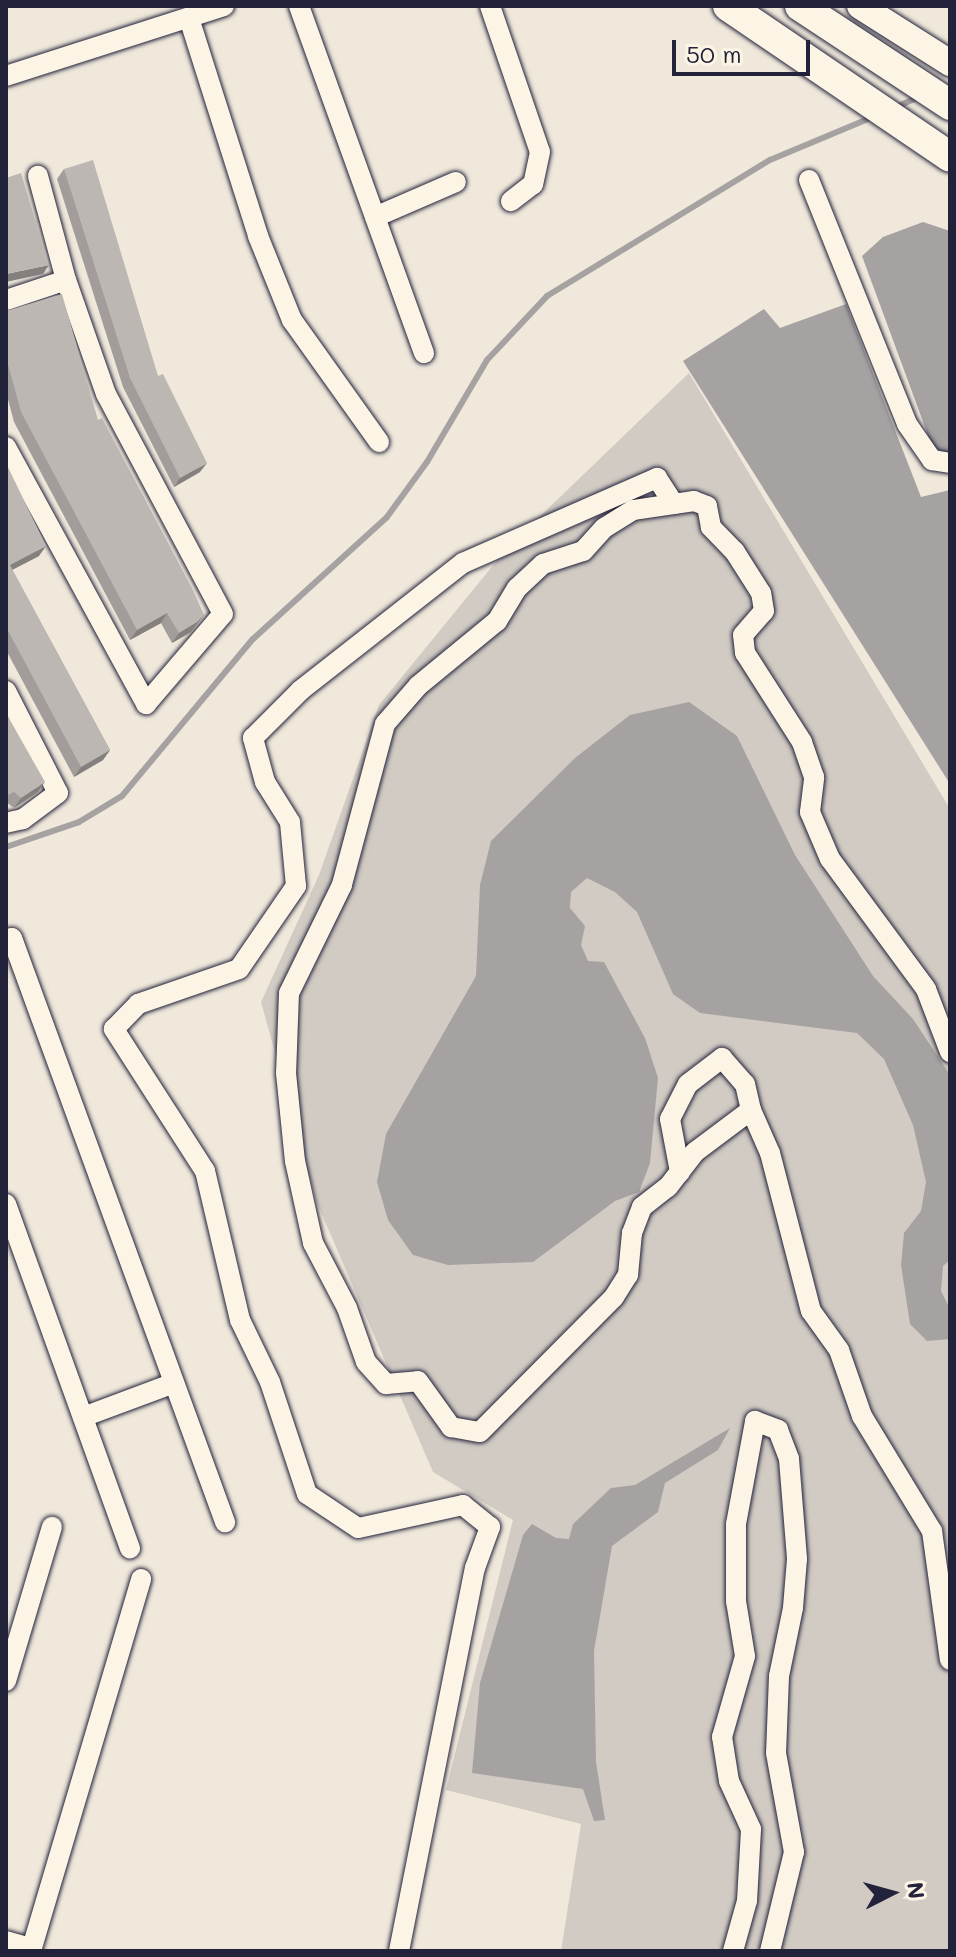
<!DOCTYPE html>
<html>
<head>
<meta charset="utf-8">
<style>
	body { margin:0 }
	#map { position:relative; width:956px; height:1957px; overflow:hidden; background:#efe8db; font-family:Mali,sans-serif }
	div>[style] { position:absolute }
	.green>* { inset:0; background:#d1cbc3 }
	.water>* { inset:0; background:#a6a2a2 }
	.stream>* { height:6px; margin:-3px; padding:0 3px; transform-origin:3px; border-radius:3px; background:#a6a2a2 }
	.roads { filter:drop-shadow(0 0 2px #22223b) drop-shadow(0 0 2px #22223b) }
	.minor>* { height:20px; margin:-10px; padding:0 10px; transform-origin:10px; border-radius:10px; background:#fcf5e5 }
	.major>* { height:26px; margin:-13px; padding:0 13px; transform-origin:13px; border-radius:13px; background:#fcf5e5 }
	.highway>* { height:30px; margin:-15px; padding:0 15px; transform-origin:15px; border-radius:15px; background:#fcf5e5 }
	.wall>* { inset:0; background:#a29d9a }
	.shaded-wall>* { inset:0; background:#84807d }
	.building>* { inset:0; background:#bcb7b3 }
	span { translate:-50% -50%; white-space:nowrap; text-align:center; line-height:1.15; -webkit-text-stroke:8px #fcf5e5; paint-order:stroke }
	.frame { position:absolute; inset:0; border:8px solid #22223b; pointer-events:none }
	.north { position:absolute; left:852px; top:1853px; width:80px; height:80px; -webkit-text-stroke:6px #fcf5e5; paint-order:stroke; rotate:84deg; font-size:22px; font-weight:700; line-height:32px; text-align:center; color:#22223b }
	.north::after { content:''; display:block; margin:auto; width:28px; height:36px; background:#22223b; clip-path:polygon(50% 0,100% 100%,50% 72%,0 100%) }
	.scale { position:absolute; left:672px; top:40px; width:138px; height:36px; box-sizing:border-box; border:4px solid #22223b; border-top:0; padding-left:10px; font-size:24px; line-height:28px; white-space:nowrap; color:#22223b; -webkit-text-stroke:6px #fcf5e5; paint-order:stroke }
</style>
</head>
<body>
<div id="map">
	<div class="green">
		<i style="clip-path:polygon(689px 373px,950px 809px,950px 1951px,561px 1951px,581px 1824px,446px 1790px,513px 1520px,433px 1472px,317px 1203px,261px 1002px,319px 875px,379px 705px,508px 547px)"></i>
	</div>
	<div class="water">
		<i style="clip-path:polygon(923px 222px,950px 231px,950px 456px,932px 446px,862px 256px,883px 237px)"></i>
		<i style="clip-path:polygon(846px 304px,921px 497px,950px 490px,950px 784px,683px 361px,764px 309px,780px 328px)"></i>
		<i style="clip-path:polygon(689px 702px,737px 736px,795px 855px,873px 976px,913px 1019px,950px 1075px,950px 1260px,943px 1266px,941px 1291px,950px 1309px,950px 1339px,927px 1341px,910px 1324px,901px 1265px,904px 1233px,921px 1211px,926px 1182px,913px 1125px,884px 1059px,857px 1033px,700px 1013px,673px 994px,637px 912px,615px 892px,587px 878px,571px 892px,570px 908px,585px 926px,581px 945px,588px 961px,604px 962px,645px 1038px,658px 1078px,650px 1163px,639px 1192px,615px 1201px,533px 1262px,448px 1265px,413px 1255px,388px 1220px,377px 1182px,386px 1134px,476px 976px,480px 885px,491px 841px,575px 758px,630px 715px)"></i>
		<i style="clip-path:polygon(730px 1428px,718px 1450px,665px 1483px,658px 1512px,612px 1546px,594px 1651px,596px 1762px,605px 1820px,594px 1821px,583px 1789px,472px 1773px,480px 1683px,523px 1535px,532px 1524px,556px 1538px,569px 1539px,573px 1524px,611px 1488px,635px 1485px)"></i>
	</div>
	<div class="stream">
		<i style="left:894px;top:108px;width:30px;rotate:-24deg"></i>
		<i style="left:6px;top:847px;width:77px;rotate:-18.9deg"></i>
		<i style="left:79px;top:822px;width:50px;rotate:-31.2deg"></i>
		<i style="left:122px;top:796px;width:204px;rotate:-50.2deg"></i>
		<i style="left:253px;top:639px;width:181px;rotate:-42.3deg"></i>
		<i style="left:387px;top:517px;width:68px;rotate:-54deg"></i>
		<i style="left:427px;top:462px;width:118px;rotate:-59.5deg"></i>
		<i style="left:487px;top:360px;width:88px;rotate:-46.8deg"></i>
		<i style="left:547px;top:296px;width:261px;rotate:-31.4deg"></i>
		<i style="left:770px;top:160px;width:112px;rotate:-22.7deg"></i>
	</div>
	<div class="roads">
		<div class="minor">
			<i style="left:299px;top:6px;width:369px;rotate:70.2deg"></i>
			<i style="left:490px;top:6px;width:154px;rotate:71.1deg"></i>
			<i style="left:540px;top:152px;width:33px;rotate:102deg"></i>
			<i style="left:533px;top:184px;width:28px;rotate:142deg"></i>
			<i style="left:189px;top:18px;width:229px;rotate:72.4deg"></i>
			<i style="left:258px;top:236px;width:91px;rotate:68deg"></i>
			<i style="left:292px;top:320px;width:150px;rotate:54.5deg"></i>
			<i style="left:6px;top:76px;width:229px;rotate:-17.8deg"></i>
			<i style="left:809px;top:180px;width:263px;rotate:68.1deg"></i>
			<i style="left:907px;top:424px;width:44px;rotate:55.2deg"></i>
			<i style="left:932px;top:460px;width:18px;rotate:9deg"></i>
			<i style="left:375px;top:217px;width:88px;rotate:-23.4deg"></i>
			<i style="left:6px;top:300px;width:63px;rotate:-18.4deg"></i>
			<i style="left:6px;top:447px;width:293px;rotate:61.4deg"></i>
			<i style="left:146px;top:704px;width:118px;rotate:-49.5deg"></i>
			<i style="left:223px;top:614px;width:249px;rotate:-118deg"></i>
			<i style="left:106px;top:394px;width:121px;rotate:-109.3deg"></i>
			<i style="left:66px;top:280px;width:108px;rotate:-105.1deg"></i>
			<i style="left:6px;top:691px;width:114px;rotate:63deg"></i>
			<i style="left:58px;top:793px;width:44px;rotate:143.4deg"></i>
			<i style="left:23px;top:819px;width:17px;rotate:167deg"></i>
			<i style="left:6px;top:940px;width:6px;rotate:-18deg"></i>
			<i style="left:12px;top:938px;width:622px;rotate:69.96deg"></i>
			<i style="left:950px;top:1052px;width:67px;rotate:-110.9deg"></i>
			<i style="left:926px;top:989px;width:162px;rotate:-126.4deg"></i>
			<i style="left:830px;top:859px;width:51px;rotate:-113.1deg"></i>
			<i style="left:810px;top:812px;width:35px;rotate:-83deg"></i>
			<i style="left:814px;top:777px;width:37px;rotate:-109deg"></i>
			<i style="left:802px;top:742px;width:106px;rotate:-122.6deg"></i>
			<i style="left:745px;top:653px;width:18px;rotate:-96deg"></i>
			<i style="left:743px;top:635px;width:32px;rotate:-49deg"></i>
			<i style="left:764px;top:611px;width:18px;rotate:-99deg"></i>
			<i style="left:761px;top:593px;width:49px;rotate:-122.4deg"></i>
			<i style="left:735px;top:552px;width:35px;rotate:-134deg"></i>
			<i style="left:711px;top:527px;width:21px;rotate:-101deg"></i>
			<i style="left:707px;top:506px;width:14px;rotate:-159deg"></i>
			<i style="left:694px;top:501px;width:62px;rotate:171.6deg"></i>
			<i style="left:633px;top:510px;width:34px;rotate:148deg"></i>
			<i style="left:604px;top:528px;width:31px;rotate:132deg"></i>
			<i style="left:583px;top:551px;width:42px;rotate:162deg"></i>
			<i style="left:543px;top:564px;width:35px;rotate:137deg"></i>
			<i style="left:517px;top:588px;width:39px;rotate:121deg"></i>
			<i style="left:497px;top:621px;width:102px;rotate:140.6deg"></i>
			<i style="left:418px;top:686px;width:50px;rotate:131deg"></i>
			<i style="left:385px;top:724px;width:167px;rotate:105deg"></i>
			<i style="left:342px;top:885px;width:120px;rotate:116.1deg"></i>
			<i style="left:289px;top:993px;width:80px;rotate:92.1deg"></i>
			<i style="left:286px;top:1073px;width:88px;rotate:84.2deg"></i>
			<i style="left:295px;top:1161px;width:84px;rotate:77.6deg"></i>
			<i style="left:313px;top:1243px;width:73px;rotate:62.4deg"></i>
			<i style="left:347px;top:1308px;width:57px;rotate:70.6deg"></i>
			<i style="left:366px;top:1362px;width:30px;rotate:48deg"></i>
			<i style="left:386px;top:1384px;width:32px;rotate:-5deg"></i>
			<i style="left:418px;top:1381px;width:57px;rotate:54.3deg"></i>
			<i style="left:451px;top:1427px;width:29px;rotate:10deg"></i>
			<i style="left:480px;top:1432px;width:190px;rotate:-45.2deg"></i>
			<i style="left:614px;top:1297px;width:26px;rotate:-58deg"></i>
			<i style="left:628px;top:1275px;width:42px;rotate:-84.6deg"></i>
			<i style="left:632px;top:1233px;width:28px;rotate:-69deg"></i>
			<i style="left:642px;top:1207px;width:33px;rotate:-38deg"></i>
			<i style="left:668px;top:1187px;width:44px;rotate:-52.4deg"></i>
			<i style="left:695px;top:1152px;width:70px;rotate:-36.9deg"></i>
			<i style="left:751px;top:1110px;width:47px;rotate:66.2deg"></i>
			<i style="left:770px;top:1153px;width:163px;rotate:75.5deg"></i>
			<i style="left:811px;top:1311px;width:48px;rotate:54.3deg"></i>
			<i style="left:839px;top:1350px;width:70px;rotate:70.8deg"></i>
			<i style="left:862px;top:1416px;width:135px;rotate:58.7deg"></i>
			<i style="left:932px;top:1531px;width:130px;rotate:82.1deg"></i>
			<i style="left:680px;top:1172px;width:54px;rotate:-100.7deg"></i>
			<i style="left:670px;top:1119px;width:39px;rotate:-63deg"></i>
			<i style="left:688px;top:1084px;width:43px;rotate:-37.4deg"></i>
			<i style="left:722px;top:1058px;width:35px;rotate:49deg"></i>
			<i style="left:745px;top:1084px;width:27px;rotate:77deg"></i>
			<i style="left:6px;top:1204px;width:366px;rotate:70.2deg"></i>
			<i style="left:83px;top:1417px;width:97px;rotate:-20.5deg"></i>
			<i style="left:6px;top:1681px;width:161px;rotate:-73.4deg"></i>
			<i style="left:6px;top:1941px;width:26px;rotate:16deg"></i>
			<i style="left:31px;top:1951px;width:388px;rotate:-73.5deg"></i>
			<i style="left:399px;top:1951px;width:390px;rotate:-78.8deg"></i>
			<i style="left:475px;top:1568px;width:44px;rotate:-69.9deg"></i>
			<i style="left:490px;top:1527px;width:35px;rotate:-141deg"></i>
			<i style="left:463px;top:1505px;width:107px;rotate:167.6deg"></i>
			<i style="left:358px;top:1528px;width:61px;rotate:-146.3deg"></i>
			<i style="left:307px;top:1494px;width:118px;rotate:-108.3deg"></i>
			<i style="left:270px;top:1382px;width:69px;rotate:-115.8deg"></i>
			<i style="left:240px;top:1320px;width:153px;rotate:-103.2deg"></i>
			<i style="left:205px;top:1171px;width:169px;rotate:-122.7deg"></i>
			<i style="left:114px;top:1029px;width:35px;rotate:-46deg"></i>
			<i style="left:138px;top:1004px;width:107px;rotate:-19.1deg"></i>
			<i style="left:239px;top:969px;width:101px;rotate:-55.5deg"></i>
			<i style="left:296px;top:886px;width:64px;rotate:-95.4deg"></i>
			<i style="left:290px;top:822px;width:47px;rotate:-122deg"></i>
			<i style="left:265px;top:782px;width:46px;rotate:-105.3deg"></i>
			<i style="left:253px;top:738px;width:68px;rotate:-45deg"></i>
			<i style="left:301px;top:690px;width:206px;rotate:-38.1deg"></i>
			<i style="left:463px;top:563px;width:212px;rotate:-23.7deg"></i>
			<i style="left:657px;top:478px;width:31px;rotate:57deg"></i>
			<i style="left:733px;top:1951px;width:52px;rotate:-74.4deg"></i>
			<i style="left:747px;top:1901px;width:72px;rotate:-86.8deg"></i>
			<i style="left:751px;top:1829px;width:53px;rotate:-114.6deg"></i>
			<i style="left:729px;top:1781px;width:45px;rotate:-99deg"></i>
			<i style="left:722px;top:1737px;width:84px;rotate:-74.1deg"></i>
			<i style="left:745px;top:1656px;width:56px;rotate:-99.3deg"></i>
			<i style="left:736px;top:1601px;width:77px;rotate:-90deg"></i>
			<i style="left:736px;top:1524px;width:105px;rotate:-79.5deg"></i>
			<i style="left:755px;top:1421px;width:25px;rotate:21deg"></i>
			<i style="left:778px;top:1430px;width:31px;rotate:69deg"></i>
			<i style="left:789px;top:1459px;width:100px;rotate:85.4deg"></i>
			<i style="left:797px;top:1559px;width:49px;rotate:94.7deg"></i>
			<i style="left:793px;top:1608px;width:69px;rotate:101.6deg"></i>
			<i style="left:779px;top:1676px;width:77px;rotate:92.2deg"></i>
			<i style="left:776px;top:1753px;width:101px;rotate:79.7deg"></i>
			<i style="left:794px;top:1852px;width:102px;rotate:103.6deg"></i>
		</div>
		<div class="major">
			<i style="left:860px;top:6px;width:107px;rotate:32.3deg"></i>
		</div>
		<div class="highway">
			<i style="left:728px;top:6px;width:268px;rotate:34.2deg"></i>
			<i style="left:800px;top:6px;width:180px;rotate:33.4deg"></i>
		</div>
	</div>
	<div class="wall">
		<i style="clip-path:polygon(64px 169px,158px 376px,200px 472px,174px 487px,123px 387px,57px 179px)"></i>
		<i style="clip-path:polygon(6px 311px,98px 420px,204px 615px,191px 632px,172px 643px,161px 623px,130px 640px,14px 422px,6px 392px)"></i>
		<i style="clip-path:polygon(6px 463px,39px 556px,12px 570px,110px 750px,103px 760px,74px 777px,6px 650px)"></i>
		<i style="clip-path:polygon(6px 713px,38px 792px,14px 808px,6px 802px)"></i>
	</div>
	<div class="shaded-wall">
		<i style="clip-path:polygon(49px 265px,43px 274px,6px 282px,6px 274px)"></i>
		<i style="clip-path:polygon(207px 463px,200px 472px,174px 487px,180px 478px)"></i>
		<i style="clip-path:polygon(46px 546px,39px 556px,6px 573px,10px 565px)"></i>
		<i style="clip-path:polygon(167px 613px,161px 623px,130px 640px,137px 630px)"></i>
		<i style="clip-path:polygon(204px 615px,191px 632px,172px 643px,179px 633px)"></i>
		<i style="clip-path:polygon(110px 750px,103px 760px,74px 777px,81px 767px)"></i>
		<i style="clip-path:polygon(45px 782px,38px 792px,14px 808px,21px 798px)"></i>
	</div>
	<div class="building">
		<i style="clip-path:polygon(93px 160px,158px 376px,163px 374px,207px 463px,180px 478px,130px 378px,64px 169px)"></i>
		<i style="clip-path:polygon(21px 173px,49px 265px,6px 274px,6px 178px)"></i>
		<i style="clip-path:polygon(62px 294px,98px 420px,102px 418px,192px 588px,204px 615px,197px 622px,179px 633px,167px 613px,137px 630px,21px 412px,6px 357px,6px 311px)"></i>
		<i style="clip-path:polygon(6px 463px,46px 546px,10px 565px,110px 750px,81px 767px,6px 627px)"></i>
		<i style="clip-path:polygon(6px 713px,45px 782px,21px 798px,14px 792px,6px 796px)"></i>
	</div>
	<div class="frame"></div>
	<div class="north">N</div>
	<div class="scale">50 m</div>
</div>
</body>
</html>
